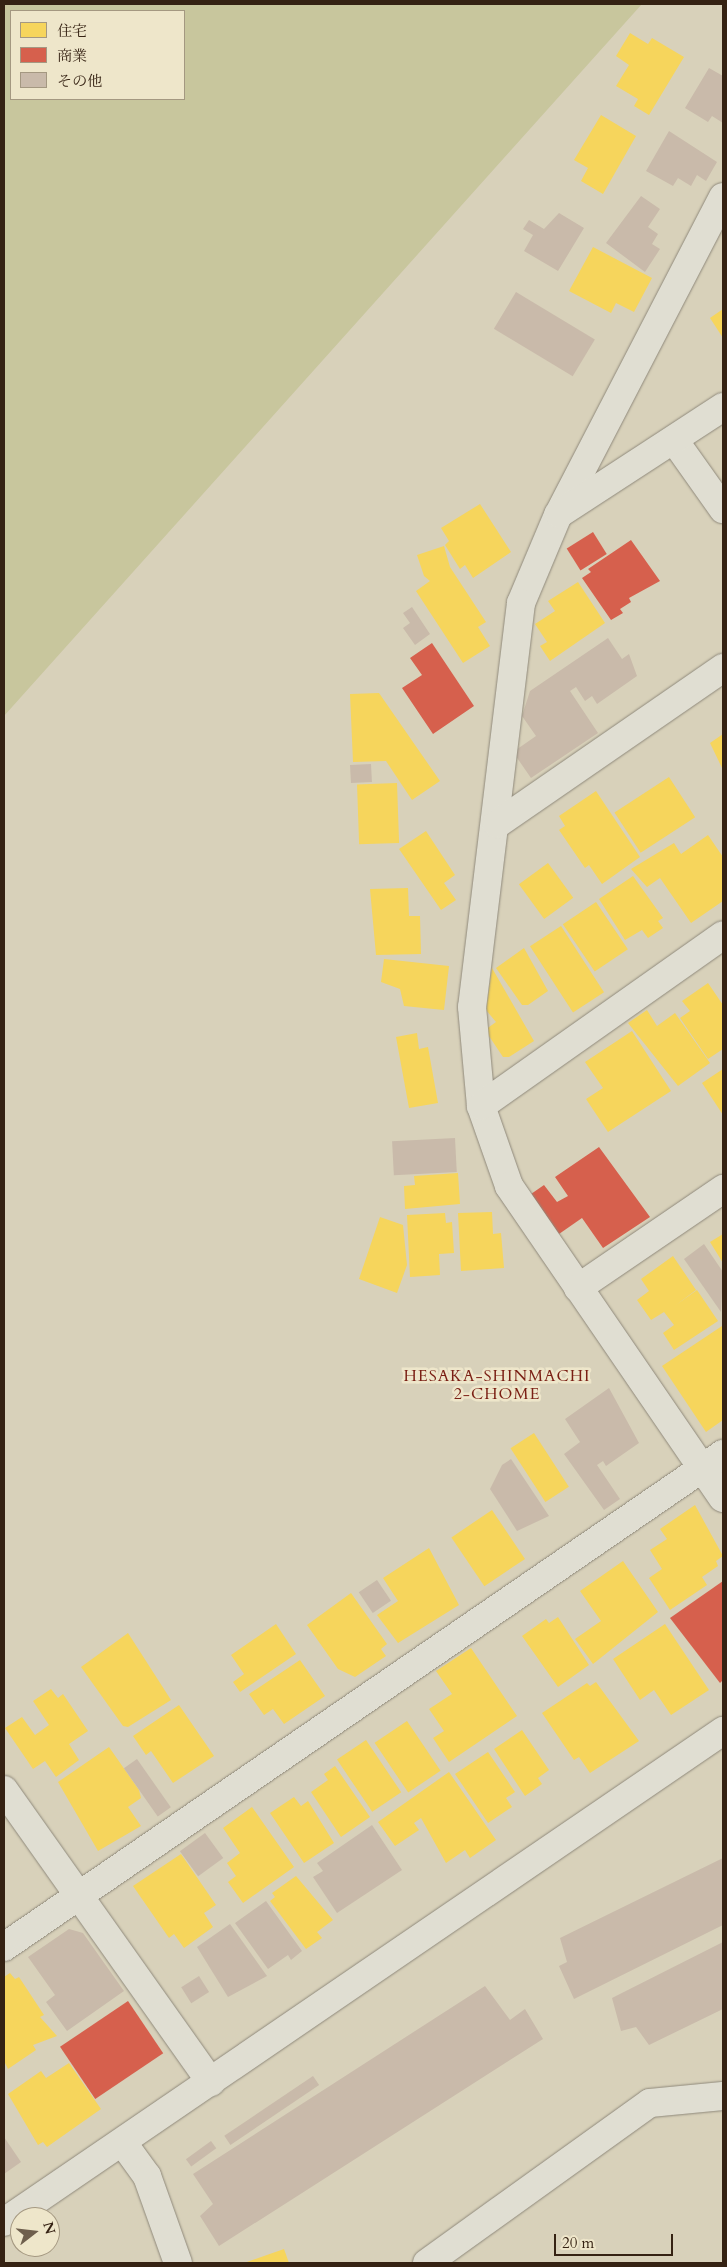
<!DOCTYPE html>
<html>
<head>
<meta charset="utf-8">
<style>
	body { margin:0 }
	#map { position:relative; width:727px; height:2267px; overflow:hidden; background:#d8d1ba; font-family:Cardo,"Noto Serif JP",serif }
	div>[style] { position:absolute }
	.green>* { inset:0; background:#c8c69d }
	.homes>* { inset:0; background:#f6d55c; transform-origin:0 0 }
	.shops>* { inset:0; background:#d6604d; transform-origin:0 0 }
	.building>* { inset:0; background:#c9baaa; transform-origin:0 0 }
	.roads { filter:drop-shadow(0 0 1px #8f897b) drop-shadow(0 0 1px #8f897b) }
	.minor>* { height:28px; margin:-14px; padding:0 14px; transform-origin:14px; border-radius:14px; background:#e0ded2 }
	span { translate:-50% -50%; white-space:nowrap; text-align:center; line-height:1.15; -webkit-text-stroke:5px #eee6ca; paint-order:stroke }
	.neighbourhood-label { font-size:16px; color:#7a1f14; letter-spacing:1px }
	.frame { position:absolute; inset:0; border:5px solid #352213; pointer-events:none }
	.legend { position:absolute; left:10px; top:10px; width:175px; height:90px; box-sizing:border-box; background:#eee6ca; border:1px solid #a49881; margin:0; padding:6px 9px; list-style:none; font-size:15px; color:#352213 }
	.legend li { display:flex; align-items:center; gap:10px; height:25px }
	.legend b { width:25px; border:1px solid #a49881 }
	.north { position:absolute; left:10px; top:2207px; width:50px; height:50px; box-sizing:border-box; background:#eee6ca; border:1px solid #a49881; border-radius:50%; rotate:74deg; font-size:14px; font-weight:700; line-height:20px; text-align:center; color:#352213 }
	.north::after { content:''; display:block; margin:auto; width:18px; height:22px; background:#6e5f4d; clip-path:polygon(50% 0,100% 100%,50% 72%,0 100%) }
	.scale { position:absolute; left:554px; top:2234px; width:119px; height:22px; box-sizing:border-box; border:2px solid #352213; border-top:0; padding-left:6px; font-size:15px; line-height:18px; white-space:nowrap; color:#352213; -webkit-text-stroke:4px #eee6ca; paint-order:stroke }
</style>
</head>
<body>
<div id="map">
	<div class="green">
		<i style="clip-path:polygon(evenodd,4px 4px,642px 4px,4px 716px,4px 4px,11px 11px,184px 11px,184px 99px,11px 99px,11px 11px)"></i>
	</div>
	<div class="homes">
		<i style="clip-path:polygon(630px 33px,648px 44px,652px 38px,684px 57px,649px 115px,634px 106px,638px 99px,616px 86px,629px 65px,616px 56px)"></i>
		<i style="clip-path:polygon(601px 115px,636px 136px,603px 194px,581px 181px,588px 168px,574px 160px)"></i>
		<i style="clip-path:polygon(593px 247px,652px 278px,634px 312px,616px 303px,611px 313px,569px 291px)"></i>
		<i style="clip-path:polygon(723px 309px,723px 338px,710px 318px)"></i>
		<i style="clip-path:polygon(480px 504px,511px 552px,473px 578px,465px 565px,460px 569px,445px 545px,449px 541px,441px 528px)"></i>
		<i style="clip-path:polygon(444px 546px,450px 567px,486px 622px,478px 627px,490px 646px,463px 663px,416px 591px,430px 581px,424px 576px,417px 555px)"></i>
		<i style="clip-path:polygon(578px 582px,605px 623px,550px 661px,540px 646px,547px 642px,535px 624px,555px 611px,548px 601px)"></i>
		<i style="clip-path:polygon(379px 693px,440px 781px,412px 800px,386px 761px,353px 762px,350px 694px)"></i>
		<i style="clip-path:polygon(723px 734px,723px 770px,710px 743px)"></i>
		<i style="left:669px;top:777px;width:48px;height:65px;rotate:57deg"></i>
		<i style="left:397px;top:783px;width:60px;height:40px;rotate:88deg"></i>
		<i style="clip-path:polygon(596px 791px,640px 857px,602px 884px,589px 865px,585px 868px,559px 830px,565px 826px,559px 816px)"></i>
		<i style="clip-path:polygon(426px 831px,455px 875px,444px 883px,456px 900px,441px 910px,399px 849px)"></i>
		<i style="clip-path:polygon(708px 835px,723px 857px,723px 901px,691px 923px,660px 878px,647px 887px,631px 869px,674px 843px,681px 854px)"></i>
		<i style="left:548px;top:863px;width:43px;height:36px;rotate:54deg"></i>
		<i style="clip-path:polygon(633px 876px,663px 918px,658px 921px,663px 928px,648px 938px,642px 930px,625px 940px,599px 899px)"></i>
		<i style="clip-path:polygon(408px 888px,409px 916px,420px 916px,421px 954px,376px 955px,370px 889px)"></i>
		<i style="left:596px;top:902px;width:57px;height:40px;rotate:56deg"></i>
		<i style="left:561px;top:926px;width:79px;height:37px;rotate:57deg"></i>
		<i style="clip-path:polygon(524px 948px,548px 991px,528px 1005px,522px 1005px,496px 968px)"></i>
		<i style="clip-path:polygon(384px 959px,449px 966px,444px 1010px,404px 1006px,400px 989px,381px 982px)"></i>
		<i style="clip-path:polygon(492px 968px,534px 1041px,509px 1057px,503px 1057px,485px 1030px,496px 1022px,486px 1010px)"></i>
		<i style="clip-path:polygon(708px 983px,723px 1005px,723px 1049px,708px 1059px,680px 1018px,690px 1011px,682px 1001px)"></i>
		<i style="clip-path:polygon(647px 1010px,657px 1026px,675px 1013px,710px 1063px,678px 1086px,628px 1023px)"></i>
		<i style="clip-path:polygon(632px 1031px,671px 1091px,608px 1132px,586px 1099px,603px 1088px,585px 1062px)"></i>
		<i style="clip-path:polygon(417px 1033px,419px 1049px,428px 1047px,438px 1103px,409px 1108px,396px 1037px)"></i>
		<i style="clip-path:polygon(723px 1069px,723px 1115px,702px 1083px)"></i>
		<i style="clip-path:polygon(458px 1173px,460px 1204px,405px 1209px,404px 1186px,415px 1185px,414px 1176px)"></i>
		<i style="clip-path:polygon(492px 1212px,493px 1234px,501px 1233px,504px 1268px,461px 1271px,458px 1213px)"></i>
		<i style="clip-path:polygon(445px 1213px,446px 1223px,452px 1222px,454px 1253px,439px 1254px,440px 1275px,410px 1277px,407px 1215px)"></i>
		<i style="clip-path:polygon(380px 1217px,403px 1225px,407px 1265px,397px 1293px,359px 1279px)"></i>
		<i style="clip-path:polygon(723px 1234px,723px 1263px,710px 1242px)"></i>
		<i style="clip-path:polygon(673px 1256px,696px 1290px,676px 1305px,697px 1290px,718px 1321px,674px 1350px,663px 1333px,674px 1325px,664px 1312px,651px 1320px,637px 1300px,649px 1291px,641px 1279px)"></i>
		<i style="clip-path:polygon(722px 1326px,723px 1420px,706px 1432px,662px 1366px)"></i>
		<i style="left:534px;top:1433px;width:64px;height:28px;rotate:57deg"></i>
		<i style="clip-path:polygon(695px 1505px,723px 1556px,716px 1561px,718px 1566px,702px 1577px,707px 1585px,670px 1610px,649px 1578px,662px 1569px,650px 1550px,667px 1539px,660px 1529px)"></i>
		<i style="left:492px;top:1510px;width:59px;height:49px;rotate:56deg"></i>
		<i style="clip-path:polygon(429px 1548px,459px 1605px,398px 1643px,377px 1615px,398px 1601px,383px 1578px)"></i>
		<i style="clip-path:polygon(623px 1561px,658px 1612px,593px 1664px,575px 1639px,601px 1621px,580px 1591px)"></i>
		<i style="clip-path:polygon(351px 1593px,387px 1644px,381px 1649px,386px 1656px,355px 1677px,338px 1669px,307px 1625px)"></i>
		<i style="clip-path:polygon(558px 1617px,589px 1665px,558px 1687px,522px 1636px,546px 1619px,549px 1623px)"></i>
		<i style="clip-path:polygon(276px 1624px,296px 1654px,240px 1692px,233px 1682px,244px 1674px,231px 1655px)"></i>
		<i style="clip-path:polygon(665px 1624px,709px 1690px,671px 1715px,654px 1690px,640px 1700px,613px 1659px)"></i>
		<i style="clip-path:polygon(128px 1633px,171px 1700px,128px 1727px,123px 1726px,81px 1667px)"></i>
		<i style="clip-path:polygon(471px 1648px,517px 1716px,449px 1762px,433px 1738px,444px 1731px,429px 1709px,452px 1694px,436px 1671px)"></i>
		<i style="clip-path:polygon(300px 1660px,325px 1696px,284px 1724px,273px 1709px,264px 1715px,249px 1694px)"></i>
		<i style="clip-path:polygon(596px 1682px,639px 1741px,590px 1773px,579px 1757px,574px 1760px,542px 1713px,587px 1683px,590px 1686px)"></i>
		<i style="clip-path:polygon(51px 1689px,58px 1698px,63px 1694px,88px 1731px,69px 1744px,79px 1760px,56px 1777px,45px 1761px,33px 1769px,5px 1728px,22px 1717px,35px 1735px,49px 1725px,33px 1701px)"></i>
		<i style="clip-path:polygon(179px 1705px,214px 1756px,173px 1783px,151px 1751px,146px 1755px,133px 1736px)"></i>
		<i style="left:407px;top:1721px;width:60px;height:39px;rotate:56deg"></i>
		<i style="clip-path:polygon(522px 1730px,549px 1770px,538px 1778px,542px 1784px,525px 1796px,494px 1749px)"></i>
		<i style="left:366px;top:1740px;width:63px;height:35px;rotate:56deg"></i>
		<i style="clip-path:polygon(109px 1747px,139px 1790px,141px 1798px,128px 1807px,141px 1826px,98px 1851px,58px 1782px)"></i>
		<i style="clip-path:polygon(488px 1752px,515px 1792px,506px 1798px,512px 1807px,488px 1823px,455px 1774px)"></i>
		<i style="clip-path:polygon(335px 1766px,370px 1817px,341px 1837px,311px 1792px,328px 1780px,324px 1774px)"></i>
		<i style="clip-path:polygon(449px 1772px,496px 1840px,470px 1858px,465px 1850px,446px 1863px,421px 1818px,414px 1823px,419px 1830px,395px 1846px,378px 1822px)"></i>
		<i style="clip-path:polygon(294px 1797px,301px 1806px,308px 1801px,334px 1843px,304px 1863px,270px 1813px)"></i>
		<i style="clip-path:polygon(252px 1807px,294px 1867px,243px 1903px,228px 1882px,236px 1876px,227px 1863px,240px 1853px,223px 1828px)"></i>
		<i style="clip-path:polygon(181px 1854px,216px 1905px,204px 1913px,213px 1927px,184px 1948px,174px 1934px,169px 1938px,133px 1886px)"></i>
		<i style="clip-path:polygon(296px 1876px,333px 1920px,317px 1932px,322px 1938px,306px 1949px,270px 1901px,275px 1897px,272px 1893px)"></i>
		<i style="clip-path:polygon(10px 1973px,15px 1979px,19px 1977px,44px 2015px,40px 2017px,57px 2036px,33px 2045px,36px 2050px,8px 2069px,4px 2061px,4px 1977px)"></i>
		<i style="clip-path:polygon(69px 2063px,101px 2109px,47px 2147px,43px 2142px,38px 2145px,8px 2094px,41px 2071px,46px 2078px)"></i>
		<i style="clip-path:polygon(284px 2249px,289px 2263px,244px 2263px)"></i>
	</div>
	<div class="shops">
		<i style="left:593px;top:532px;width:26px;height:31px;rotate:58deg"></i>
		<i style="clip-path:polygon(631px 540px,660px 581px,629px 598px,631px 602px,620px 609px,623px 613px,611px 620px,582px 578px,591px 572px,588px 569px)"></i>
		<i style="clip-path:polygon(432px 643px,474px 706px,433px 734px,402px 688px,422px 675px,410px 658px)"></i>
		<i style="clip-path:polygon(599px 1147px,650px 1217px,603px 1248px,582px 1218px,559px 1234px,531px 1194px,544px 1185px,557px 1202px,568px 1196px,555px 1177px)"></i>
		<i style="clip-path:polygon(723px 1581px,723px 1680px,720px 1683px,670px 1618px)"></i>
		<i style="left:128px;top:2001px;width:63px;height:82px;rotate:56deg"></i>
	</div>
	<div class="building">
		<i style="clip-path:polygon(709px 68px,723px 76px,723px 123px,712px 116px,708px 122px,685px 108px)"></i>
		<i style="clip-path:polygon(669px 131px,717px 162px,706px 181px,697px 175px,691px 186px,678px 178px,673px 186px,646px 171px)"></i>
		<i style="clip-path:polygon(641px 196px,660px 209px,648px 227px,658px 234px,652px 244px,660px 249px,645px 272px,606px 243px)"></i>
		<i style="clip-path:polygon(559px 213px,584px 228px,558px 271px,524px 251px,533px 235px,523px 229px,529px 220px,544px 229px)"></i>
		<i style="left:516px;top:292px;width:92px;height:43px;rotate:31deg"></i>
		<i style="clip-path:polygon(412px 607px,430px 634px,415px 645px,403px 628px,410px 623px,403px 613px)"></i>
		<i style="clip-path:polygon(608px 638px,622px 659px,629px 654px,637px 676px,597px 704px,592px 696px,585px 701px,576px 687px,570px 691px,598px 733px,531px 778px,513px 752px,536px 736px,522px 716px,530px 691px)"></i>
		<i style="left:371px;top:764px;width:18px;height:21px;rotate:87deg"></i>
		<i style="left:455px;top:1138px;width:34px;height:63px;rotate:87deg"></i>
		<i style="clip-path:polygon(704px 1244px,723px 1272px,721px 1312px,684px 1259px)"></i>
		<i style="clip-path:polygon(609px 1388px,639px 1443px,606px 1466px,603px 1461px,597px 1465px,620px 1499px,604px 1510px,564px 1454px,580px 1442px,565px 1419px)"></i>
		<i style="clip-path:polygon(511px 1459px,549px 1516px,517px 1531px,490px 1489px,502px 1465px)"></i>
		<i style="left:377px;top:1580px;width:25px;height:22px;rotate:56deg"></i>
		<i style="left:137px;top:1759px;width:59px;height:16px;rotate:55deg"></i>
		<i style="clip-path:polygon(372px 1825px,402px 1870px,337px 1913px,313px 1877px,323px 1871px,317px 1863px)"></i>
		<i style="left:205px;top:1833px;width:31px;height:31px;rotate:54deg"></i>
		<i style="clip-path:polygon(723px 1858px,723px 1925px,574px 1999px,559px 1966px,567px 1962px,560px 1938px)"></i>
		<i style="clip-path:polygon(266px 1901px,302px 1951px,291px 1960px,288px 1955px,268px 1969px,235px 1923px)"></i>
		<i style="clip-path:polygon(230px 1924px,267px 1976px,228px 1997px,197px 1947px)"></i>
		<i style="clip-path:polygon(69px 1929px,83px 1933px,124px 1991px,67px 2031px,46px 2002px,55px 1995px,28px 1957px)"></i>
		<i style="clip-path:polygon(723px 1942px,723px 2009px,649px 2045px,636px 2027px,621px 2031px,612px 1998px)"></i>
		<i style="left:199px;top:1976px;width:19px;height:21px;rotate:58deg"></i>
		<i style="clip-path:polygon(485px 1986px,510px 2020px,525px 2009px,543px 2039px,219px 2246px,200px 2216px,213px 2204px,193px 2174px)"></i>
		<i style="left:313px;top:2076px;width:11px;height:107px;rotate:56deg"></i>
		<i style="clip-path:polygon(4px 2137px,21px 2162px,4px 2174px)"></i>
		<i style="left:211px;top:2141px;width:9px;height:31px;rotate:54deg"></i>
	</div>
	<div class="roads">
		<div class="minor">
			<i style="left:723px;top:197px;width:358px;rotate:117.4deg"></i>
			<i style="left:558px;top:515px;width:95px;rotate:112.8deg"></i>
			<i style="left:521px;top:603px;width:407px;rotate:96.9deg"></i>
			<i style="left:472px;top:1007px;width:99px;rotate:84.8deg"></i>
			<i style="left:481px;top:1106px;width:85px;rotate:70.7deg"></i>
			<i style="left:509px;top:1186px;width:378px;rotate:55.6deg"></i>
			<i style="left:674px;top:440px;width:85px;rotate:54.6deg"></i>
			<i style="left:559px;top:514px;width:196px;rotate:-33.1deg"></i>
			<i style="left:497px;top:824px;width:275px;rotate:-34.6deg"></i>
			<i style="left:481px;top:1106px;width:296px;rotate:-35.2deg"></i>
			<i style="left:578px;top:1288px;width:176px;rotate:-34.3deg"></i>
			<i style="left:4px;top:1790px;width:358px;rotate:54.7deg"></i>
			<i style="left:4px;top:1947px;width:872px;rotate:-34.44deg"></i>
			<i style="left:123px;top:2143px;width:41px;rotate:54deg"></i>
			<i style="left:147px;top:2176px;width:92px;rotate:70.4deg"></i>
			<i style="left:4px;top:2222px;width:871px;rotate:-34.33deg"></i>
			<i style="left:427px;top:2263px;width:274px;rotate:-35.7deg"></i>
			<i style="left:650px;top:2103px;width:73px;rotate:-5.5deg"></i>
		</div>
	</div>
	<div class="neighbourhood-label">
		<span style="left:497px;top:1385px">HESAKA-SHINMACHI<br>2-CHOME</span>
	</div>
	<div class="frame"></div>
	<ul class="legend">
	<li><b style="height:14px;background:#f6d55c"></b>住宅</li>
	<li><b style="height:14px;background:#d6604d"></b>商業</li>
	<li><b style="height:14px;background:#c9baaa"></b>その他</li>
	</ul>
	<div class="north">N</div>
	<div class="scale">20 m</div>
</div>
</body>
</html>
